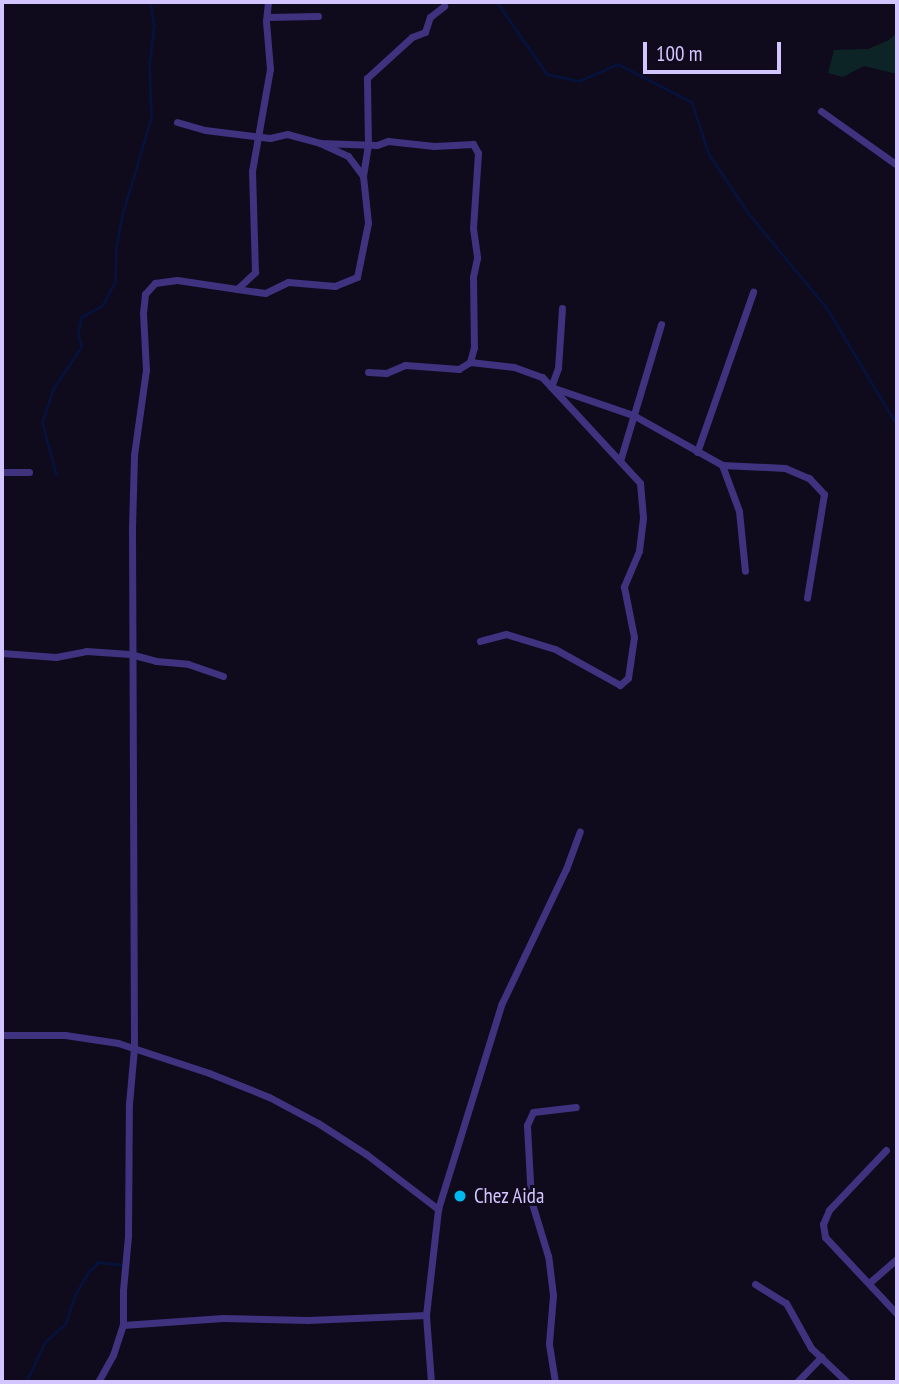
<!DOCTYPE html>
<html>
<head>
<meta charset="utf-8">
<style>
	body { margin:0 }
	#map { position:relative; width:899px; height:1384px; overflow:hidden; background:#0f0a1c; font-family:"PT Sans Narrow",sans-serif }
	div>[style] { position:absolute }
	.green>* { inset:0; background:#0d2426 }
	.stream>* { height:2.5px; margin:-1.25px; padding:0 1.25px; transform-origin:1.25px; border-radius:1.25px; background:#061239 }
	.street>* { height:7px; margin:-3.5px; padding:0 3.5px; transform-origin:3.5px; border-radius:3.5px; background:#3f327e }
	.dots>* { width:19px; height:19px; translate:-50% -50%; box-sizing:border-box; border:4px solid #0f0a1c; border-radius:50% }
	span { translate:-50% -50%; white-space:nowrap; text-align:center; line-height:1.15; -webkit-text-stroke:6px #0f0a1c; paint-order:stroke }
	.poi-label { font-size:21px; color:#d3c5ff }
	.left { translate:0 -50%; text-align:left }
	.frame { position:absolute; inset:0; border:4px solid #d3c5ff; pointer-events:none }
	.scale { position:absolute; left:643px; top:42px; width:138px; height:32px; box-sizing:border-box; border:4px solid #d3c5ff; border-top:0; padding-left:9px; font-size:21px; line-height:24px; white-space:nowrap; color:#d3c5ff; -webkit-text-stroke:5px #0f0a1c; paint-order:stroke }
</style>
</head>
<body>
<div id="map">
	<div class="green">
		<i style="clip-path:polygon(897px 33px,897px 74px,864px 66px,843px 77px,828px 73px,834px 50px,868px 49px,889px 40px)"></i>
	</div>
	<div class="stream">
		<i style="left:497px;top:2px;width:88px;rotate:55.2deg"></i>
		<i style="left:547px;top:74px;width:33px;rotate:12deg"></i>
		<i style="left:579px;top:81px;width:43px;rotate:-23.6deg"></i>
		<i style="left:618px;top:64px;width:83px;rotate:27.2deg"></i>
		<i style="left:692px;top:102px;width:55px;rotate:71.9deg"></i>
		<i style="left:709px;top:154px;width:72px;rotate:56.3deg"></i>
		<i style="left:749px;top:214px;width:122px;rotate:50.3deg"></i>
		<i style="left:827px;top:308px;width:136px;rotate:59.1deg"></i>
		<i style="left:56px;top:475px;width:54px;rotate:-105.1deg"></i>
		<i style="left:42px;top:423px;width:36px;rotate:-72deg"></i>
		<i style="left:53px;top:389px;width:50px;rotate:-56.3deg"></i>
		<i style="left:81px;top:347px;width:13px;rotate:-103deg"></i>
		<i style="left:78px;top:334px;width:17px;rotate:-80deg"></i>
		<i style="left:81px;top:317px;width:24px;rotate:-28deg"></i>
		<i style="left:102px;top:306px;width:27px;rotate:-62deg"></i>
		<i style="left:115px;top:282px;width:35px;rotate:-88deg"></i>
		<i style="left:116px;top:247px;width:36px;rotate:-79deg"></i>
		<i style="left:123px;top:212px;width:98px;rotate:-73.4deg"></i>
		<i style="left:151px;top:118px;width:53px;rotate:-92.2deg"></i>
		<i style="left:149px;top:65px;width:38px;rotate:-83deg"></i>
		<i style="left:154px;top:27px;width:25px;rotate:-99deg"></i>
		<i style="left:26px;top:1382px;width:44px;rotate:-64.6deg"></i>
		<i style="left:45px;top:1342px;width:27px;rotate:-42deg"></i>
		<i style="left:65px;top:1324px;width:31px;rotate:-71deg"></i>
		<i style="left:75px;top:1295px;width:28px;rotate:-60deg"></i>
		<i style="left:89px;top:1271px;width:13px;rotate:-45deg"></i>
		<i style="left:98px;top:1262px;width:25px;rotate:7deg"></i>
	</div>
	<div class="street">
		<i style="left:267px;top:17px;width:51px;rotate:-1.1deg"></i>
		<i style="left:821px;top:111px;width:93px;rotate:35.4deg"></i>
		<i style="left:177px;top:122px;width:29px;rotate:16deg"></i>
		<i style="left:205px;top:130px;width:65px;rotate:7deg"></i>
		<i style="left:270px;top:138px;width:17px;rotate:-13deg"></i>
		<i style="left:287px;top:134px;width:34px;rotate:15deg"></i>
		<i style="left:320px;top:143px;width:31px;rotate:25deg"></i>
		<i style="left:348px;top:156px;width:25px;rotate:53deg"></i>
		<i style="left:363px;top:176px;width:47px;rotate:83.9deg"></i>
		<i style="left:368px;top:223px;width:55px;rotate:101.5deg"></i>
		<i style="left:357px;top:277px;width:24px;rotate:158deg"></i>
		<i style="left:335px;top:286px;width:47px;rotate:-175.1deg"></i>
		<i style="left:288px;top:282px;width:25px;rotate:154deg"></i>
		<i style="left:265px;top:293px;width:28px;rotate:-172deg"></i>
		<i style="left:320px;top:143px;width:57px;rotate:2deg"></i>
		<i style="left:377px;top:145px;width:12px;rotate:-20deg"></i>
		<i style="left:388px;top:141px;width:46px;rotate:6.2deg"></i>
		<i style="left:434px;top:146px;width:39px;rotate:-3deg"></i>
		<i style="left:473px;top:144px;width:10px;rotate:61deg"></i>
		<i style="left:478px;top:153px;width:75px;rotate:93.8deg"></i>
		<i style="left:473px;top:228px;width:30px;rotate:82deg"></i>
		<i style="left:477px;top:258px;width:19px;rotate:102deg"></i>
		<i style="left:473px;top:277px;width:70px;rotate:89.2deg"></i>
		<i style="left:474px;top:347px;width:16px;rotate:105deg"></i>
		<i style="left:470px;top:362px;width:13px;rotate:148deg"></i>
		<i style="left:459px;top:369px;width:54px;rotate:-175.8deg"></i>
		<i style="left:405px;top:365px;width:21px;rotate:157deg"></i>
		<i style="left:386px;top:373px;width:18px;rotate:-177deg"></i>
		<i style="left:363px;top:176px;width:31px;rotate:-81deg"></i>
		<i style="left:368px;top:145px;width:67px;rotate:-90.9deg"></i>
		<i style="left:367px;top:78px;width:61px;rotate:-42.3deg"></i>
		<i style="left:412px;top:37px;width:14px;rotate:-21deg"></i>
		<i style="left:425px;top:32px;width:16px;rotate:-72deg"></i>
		<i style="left:430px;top:17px;width:18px;rotate:-38deg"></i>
		<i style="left:562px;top:308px;width:60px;rotate:93.8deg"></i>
		<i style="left:558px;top:368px;width:20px;rotate:110deg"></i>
		<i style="left:551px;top:387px;width:87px;rotate:18.9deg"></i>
		<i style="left:633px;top:415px;width:102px;rotate:29.3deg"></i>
		<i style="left:722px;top:465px;width:49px;rotate:69.7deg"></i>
		<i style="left:739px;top:511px;width:60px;rotate:84.3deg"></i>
		<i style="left:470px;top:362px;width:44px;rotate:6.5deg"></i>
		<i style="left:514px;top:367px;width:30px;rotate:20deg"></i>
		<i style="left:542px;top:377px;width:144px;rotate:47.2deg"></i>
		<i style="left:640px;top:483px;width:35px;rotate:85deg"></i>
		<i style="left:643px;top:518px;width:33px;rotate:97deg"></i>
		<i style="left:639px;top:551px;width:39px;rotate:113deg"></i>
		<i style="left:624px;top:587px;width:51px;rotate:78.7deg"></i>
		<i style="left:634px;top:637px;width:41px;rotate:98.3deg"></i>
		<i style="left:628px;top:678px;width:11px;rotate:139deg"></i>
		<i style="left:620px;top:685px;width:74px;rotate:-151deg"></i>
		<i style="left:555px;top:649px;width:51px;rotate:-163deg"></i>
		<i style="left:506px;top:634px;width:27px;rotate:165deg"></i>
		<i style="left:697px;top:452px;width:170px;rotate:-70.7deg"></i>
		<i style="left:620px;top:461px;width:143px;rotate:-73.3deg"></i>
		<i style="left:722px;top:465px;width:63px;rotate:2.7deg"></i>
		<i style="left:785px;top:468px;width:26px;rotate:23deg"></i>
		<i style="left:809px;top:478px;width:22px;rotate:47deg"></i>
		<i style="left:824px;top:494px;width:105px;rotate:99.3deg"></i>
		<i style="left:2px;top:472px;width:27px"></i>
		<i style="left:2px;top:653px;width:54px;rotate:4.2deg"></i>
		<i style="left:56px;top:657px;width:31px;rotate:-11deg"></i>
		<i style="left:86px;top:651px;width:44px;rotate:3.9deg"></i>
		<i style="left:130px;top:654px;width:27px;rotate:15deg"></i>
		<i style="left:156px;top:661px;width:32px;rotate:5deg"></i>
		<i style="left:188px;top:664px;width:37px;rotate:19deg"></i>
		<i style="left:2px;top:1035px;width:63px"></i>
		<i style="left:65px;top:1035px;width:54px;rotate:8.6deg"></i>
		<i style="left:118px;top:1043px;width:96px;rotate:18.2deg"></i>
		<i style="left:209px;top:1073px;width:65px;rotate:21.8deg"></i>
		<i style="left:269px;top:1097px;width:55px;rotate:28deg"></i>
		<i style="left:318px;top:1123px;width:57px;rotate:32.9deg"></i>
		<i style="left:366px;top:1154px;width:91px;rotate:37.4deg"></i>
		<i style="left:886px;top:1150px;width:83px;rotate:133.5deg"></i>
		<i style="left:829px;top:1210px;width:15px;rotate:113deg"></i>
		<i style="left:823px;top:1224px;width:13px;rotate:81deg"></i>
		<i style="left:825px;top:1237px;width:105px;rotate:46.9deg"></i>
		<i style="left:869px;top:1283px;width:37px;rotate:-41deg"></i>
		<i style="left:755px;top:1284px;width:36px;rotate:32deg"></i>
		<i style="left:786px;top:1303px;width:51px;rotate:60.9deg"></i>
		<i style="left:811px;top:1348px;width:50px;rotate:43.4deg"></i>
		<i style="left:123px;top:1325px;width:100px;rotate:-4deg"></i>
		<i style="left:223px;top:1318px;width:85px;rotate:1.3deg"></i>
		<i style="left:308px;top:1320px;width:118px;rotate:-2.4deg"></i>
		<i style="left:98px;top:1382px;width:31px;rotate:-61deg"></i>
		<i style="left:113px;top:1355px;width:32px;rotate:-72deg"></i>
		<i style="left:123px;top:1325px;width:35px;rotate:-90deg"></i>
		<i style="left:123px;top:1290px;width:54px;rotate:-84.7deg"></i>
		<i style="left:128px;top:1236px;width:132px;rotate:-89.6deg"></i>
		<i style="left:129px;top:1104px;width:56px;rotate:-84.9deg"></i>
		<i style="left:134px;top:1048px;width:520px;rotate:-90.22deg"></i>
		<i style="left:132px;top:528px;width:73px;rotate:-88.4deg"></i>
		<i style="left:134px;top:455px;width:86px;rotate:-82deg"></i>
		<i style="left:146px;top:370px;width:57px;rotate:-93deg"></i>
		<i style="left:143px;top:313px;width:19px;rotate:-84deg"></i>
		<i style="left:145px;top:294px;width:15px;rotate:-48deg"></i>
		<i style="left:155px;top:283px;width:22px;rotate:-8deg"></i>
		<i style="left:177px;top:280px;width:61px;rotate:8.5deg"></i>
		<i style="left:237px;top:289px;width:25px;rotate:-43deg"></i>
		<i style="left:255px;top:272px;width:101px;rotate:-91.7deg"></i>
		<i style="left:252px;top:171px;width:104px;rotate:-80deg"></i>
		<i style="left:270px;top:69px;width:48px;rotate:-94.8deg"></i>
		<i style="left:266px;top:21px;width:19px;rotate:-84deg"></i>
		<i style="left:431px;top:1382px;width:67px;rotate:-94.3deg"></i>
		<i style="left:426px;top:1315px;width:107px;rotate:-83.5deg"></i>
		<i style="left:438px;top:1209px;width:214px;rotate:-72.8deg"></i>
		<i style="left:501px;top:1005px;width:151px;rotate:-64.5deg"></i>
		<i style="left:566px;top:869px;width:40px;rotate:-69.8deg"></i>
		<i style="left:555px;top:1382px;width:39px;rotate:-99deg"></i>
		<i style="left:549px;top:1343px;width:48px;rotate:-85.2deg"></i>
		<i style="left:553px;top:1295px;width:39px;rotate:-97deg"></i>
		<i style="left:548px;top:1256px;width:59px;rotate:-106.9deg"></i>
		<i style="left:531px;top:1200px;width:75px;rotate:-93.1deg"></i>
		<i style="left:527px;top:1125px;width:14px;rotate:-65deg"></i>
		<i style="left:533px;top:1112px;width:43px;rotate:-6.6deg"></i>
		<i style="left:797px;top:1382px;width:35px;rotate:-46deg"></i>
	</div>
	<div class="dots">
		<i style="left:460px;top:1196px;background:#00b8f0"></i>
	</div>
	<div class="poi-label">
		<span class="left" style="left:474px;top:1196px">Chez Aida</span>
	</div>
	<div class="frame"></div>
	<div class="scale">100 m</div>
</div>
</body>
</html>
